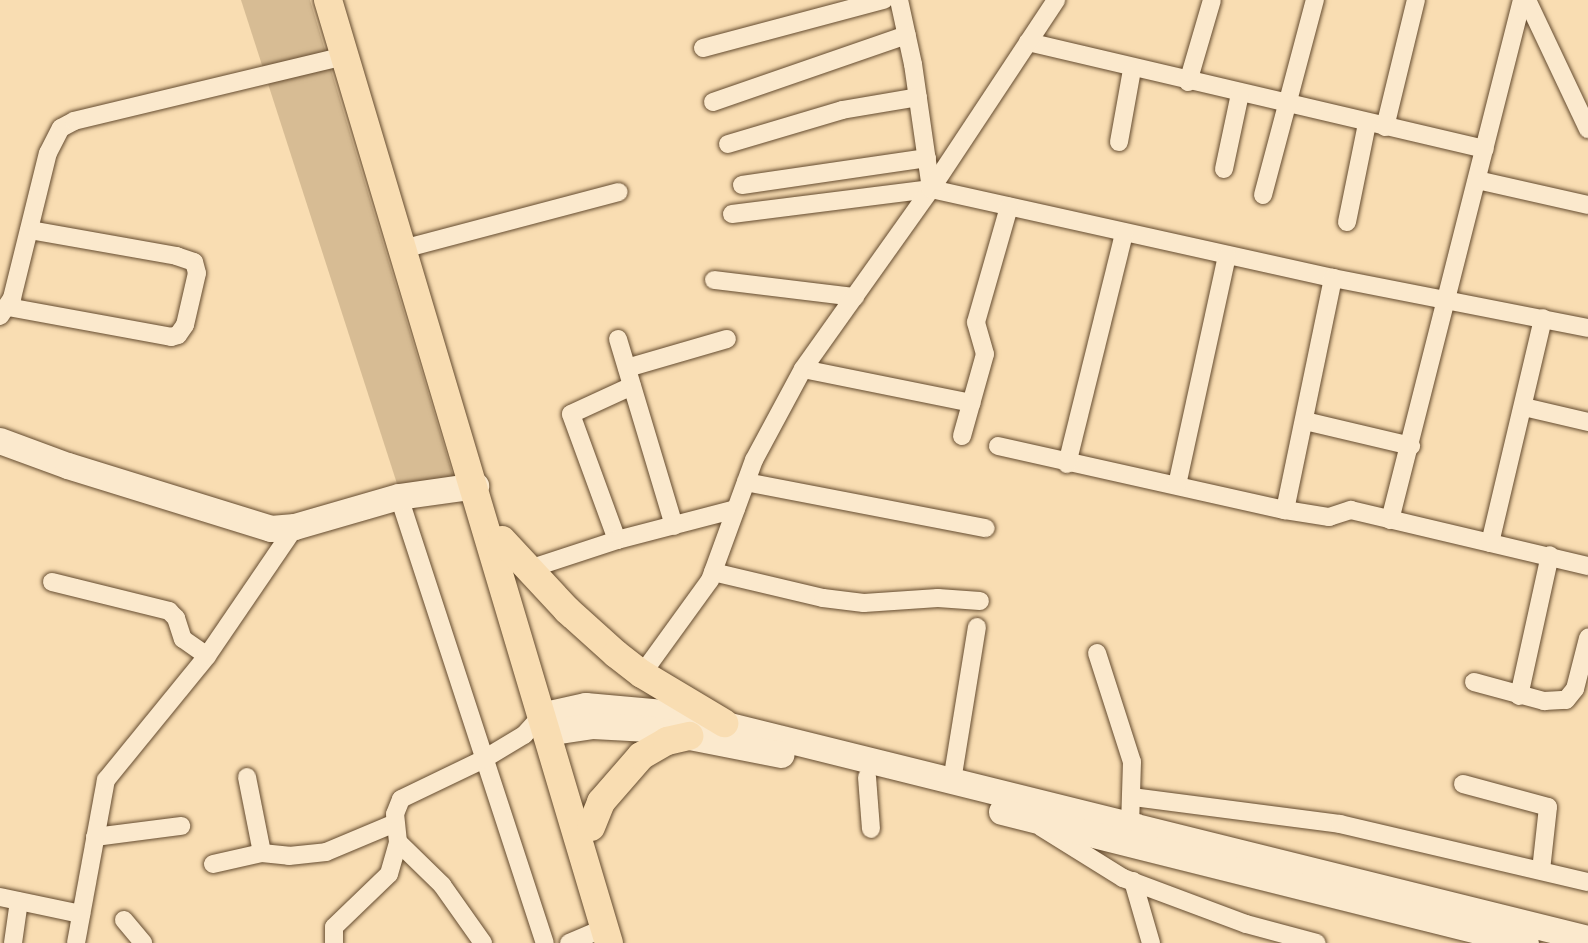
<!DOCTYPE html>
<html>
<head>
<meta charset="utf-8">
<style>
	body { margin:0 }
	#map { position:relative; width:1588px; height:943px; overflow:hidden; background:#f9ddb2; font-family:"Libre Caslon Text",serif }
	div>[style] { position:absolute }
	.green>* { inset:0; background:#d7bc94 }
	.roads { filter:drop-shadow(0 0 2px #644b2f) drop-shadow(0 0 2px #644b2f) }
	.street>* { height:18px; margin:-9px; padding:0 9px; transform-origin:9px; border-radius:9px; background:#fbe9cd }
	.secondary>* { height:26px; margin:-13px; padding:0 13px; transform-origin:13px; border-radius:13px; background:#fbe9cd }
	.primary>* { height:28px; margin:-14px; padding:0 14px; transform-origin:14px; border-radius:14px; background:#f9ddb2 }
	span { translate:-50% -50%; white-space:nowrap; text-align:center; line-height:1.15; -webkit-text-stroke:5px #fbe9cd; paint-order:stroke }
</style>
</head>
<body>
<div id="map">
	<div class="green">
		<i style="clip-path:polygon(241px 0,310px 0,454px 479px,400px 493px)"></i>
	</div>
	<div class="roads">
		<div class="street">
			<i style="left:899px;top:0;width:66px;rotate:77.7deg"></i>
			<i style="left:913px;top:64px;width:126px;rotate:81.8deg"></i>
			<i style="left:931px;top:189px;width:412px;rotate:12.5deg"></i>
			<i style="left:1333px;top:278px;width:260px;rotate:11.1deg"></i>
			<i style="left:1527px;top:0;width:143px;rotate:64.7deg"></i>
			<i style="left:1028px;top:42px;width:469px;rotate:13.2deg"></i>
			<i style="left:703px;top:48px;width:187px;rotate:-14.9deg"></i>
			<i style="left:1188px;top:82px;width:85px;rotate:-73.7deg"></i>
			<i style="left:713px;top:102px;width:205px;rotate:-19.1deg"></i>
			<i style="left:1385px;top:127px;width:131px;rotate:-76.3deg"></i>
			<i style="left:1119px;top:142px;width:73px;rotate:-79.8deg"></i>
			<i style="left:728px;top:144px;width:119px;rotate:-16.6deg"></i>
			<i style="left:842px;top:110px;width:77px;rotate:-9.7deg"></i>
			<i style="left:1224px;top:169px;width:77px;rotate:-78deg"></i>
			<i style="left:1477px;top:180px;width:114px;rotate:12.7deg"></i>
			<i style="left:742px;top:185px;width:187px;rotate:-8.3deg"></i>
			<i style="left:1263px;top:195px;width:202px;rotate:-75.1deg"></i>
			<i style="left:732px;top:214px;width:201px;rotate:-7.2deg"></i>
			<i style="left:1347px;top:222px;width:100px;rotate:-78.5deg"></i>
			<i style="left:403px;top:249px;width:223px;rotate:-14.8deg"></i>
			<i style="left:714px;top:280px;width:142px;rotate:6.9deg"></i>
			<i style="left:8px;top:307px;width:166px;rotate:10.4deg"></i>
			<i style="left:171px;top:337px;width:7px;rotate:-16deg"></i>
			<i style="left:178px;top:335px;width:12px;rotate:-55deg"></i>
			<i style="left:185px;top:325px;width:53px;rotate:-77deg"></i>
			<i style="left:197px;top:273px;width:11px;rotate:-105deg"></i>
			<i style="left:194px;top:262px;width:18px;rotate:-161deg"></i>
			<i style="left:177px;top:256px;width:150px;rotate:-170deg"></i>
			<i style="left:0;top:316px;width:22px;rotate:-56deg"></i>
			<i style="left:12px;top:298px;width:149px;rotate:-76.1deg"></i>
			<i style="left:48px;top:153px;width:28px;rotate:-63deg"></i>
			<i style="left:61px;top:128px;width:15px;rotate:-28deg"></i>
			<i style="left:74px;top:121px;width:279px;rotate:-13.5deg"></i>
			<i style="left:618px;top:339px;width:195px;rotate:73.3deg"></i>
			<i style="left:627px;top:368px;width:104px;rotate:-16.2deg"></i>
			<i style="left:803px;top:369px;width:172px;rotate:11.4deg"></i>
			<i style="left:1524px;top:407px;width:66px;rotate:13.2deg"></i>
			<i style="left:1305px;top:421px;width:109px;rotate:13.3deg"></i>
			<i style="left:962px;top:436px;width:85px;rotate:-74.3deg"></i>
			<i style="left:985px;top:354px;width:33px;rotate:-106deg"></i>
			<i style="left:976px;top:322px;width:120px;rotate:-74deg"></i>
			<i style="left:998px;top:446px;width:294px;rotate:12.6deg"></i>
			<i style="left:1285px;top:510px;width:45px;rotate:9deg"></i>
			<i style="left:1329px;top:517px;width:23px;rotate:-18deg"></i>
			<i style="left:1351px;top:510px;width:244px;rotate:13.3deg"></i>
			<i style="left:1067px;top:464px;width:237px;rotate:-76.1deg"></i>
			<i style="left:746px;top:482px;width:244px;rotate:10.9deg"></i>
			<i style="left:1177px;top:485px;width:234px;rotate:-77.7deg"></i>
			<i style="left:399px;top:497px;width:469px;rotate:71.9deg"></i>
			<i style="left:1285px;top:510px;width:237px;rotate:-78.3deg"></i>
			<i style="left:1390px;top:520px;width:536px;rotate:-75.76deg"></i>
			<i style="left:617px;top:540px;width:134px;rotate:-110.1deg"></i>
			<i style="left:571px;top:414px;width:67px;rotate:-24.7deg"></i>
			<i style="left:1490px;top:543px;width:231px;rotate:-76.7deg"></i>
			<i style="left:529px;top:569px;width:93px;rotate:-18.2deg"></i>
			<i style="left:617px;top:540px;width:123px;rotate:-14.6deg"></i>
			<i style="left:713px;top:572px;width:113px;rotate:13.3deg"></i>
			<i style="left:823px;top:598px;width:41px;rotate:7deg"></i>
			<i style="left:864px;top:603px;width:74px;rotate:-3.9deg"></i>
			<i style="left:938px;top:598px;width:42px;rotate:4.1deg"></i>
			<i style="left:52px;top:582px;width:121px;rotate:13.9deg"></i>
			<i style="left:169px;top:611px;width:10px;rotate:45deg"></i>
			<i style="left:176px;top:618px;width:22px;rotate:72deg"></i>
			<i style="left:183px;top:639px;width:29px;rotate:35deg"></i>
			<i style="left:1097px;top:653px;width:114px;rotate:72.2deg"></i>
			<i style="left:1132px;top:762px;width:63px;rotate:91.8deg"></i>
			<i style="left:642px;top:674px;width:116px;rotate:-54.1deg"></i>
			<i style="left:710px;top:580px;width:128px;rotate:-69.9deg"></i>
			<i style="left:754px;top:460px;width:103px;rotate:-61.7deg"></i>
			<i style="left:803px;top:369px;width:221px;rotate:-54.6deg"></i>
			<i style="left:931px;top:189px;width:227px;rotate:-56.5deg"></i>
			<i style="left:1474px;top:682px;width:73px;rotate:15.2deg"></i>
			<i style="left:1544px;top:701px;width:22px;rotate:-3deg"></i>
			<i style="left:1566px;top:700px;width:14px;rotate:-51deg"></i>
			<i style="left:1575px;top:689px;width:53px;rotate:-75.7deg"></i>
			<i style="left:1519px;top:696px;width:144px;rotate:-77.6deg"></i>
			<i style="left:247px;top:777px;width:77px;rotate:78.8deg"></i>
			<i style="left:867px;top:777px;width:52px;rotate:85.6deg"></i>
			<i style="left:952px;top:781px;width:156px;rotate:-80.8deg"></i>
			<i style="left:1463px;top:784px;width:88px;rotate:15.1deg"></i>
			<i style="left:1548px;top:807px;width:63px;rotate:96.3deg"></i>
			<i style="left:1133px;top:797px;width:209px;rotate:7.4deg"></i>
			<i style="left:1340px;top:824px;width:255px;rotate:13.2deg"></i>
			<i style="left:1041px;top:827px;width:97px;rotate:31.9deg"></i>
			<i style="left:1123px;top:878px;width:131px;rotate:20.5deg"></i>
			<i style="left:1246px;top:924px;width:73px;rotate:15deg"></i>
			<i style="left:95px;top:837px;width:87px;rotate:-7.3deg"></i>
			<i style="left:398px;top:842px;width:62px;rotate:44.3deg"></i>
			<i style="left:442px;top:885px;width:71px;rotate:54.7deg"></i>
			<i style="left:213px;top:864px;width:50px;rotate:-12.7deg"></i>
			<i style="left:262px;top:853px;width:27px;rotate:6deg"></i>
			<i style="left:289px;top:856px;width:37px;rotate:-6deg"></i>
			<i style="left:326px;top:852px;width:75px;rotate:-22.8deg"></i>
			<i style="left:1133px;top:881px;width:65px;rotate:73.8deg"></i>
			<i style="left:0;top:897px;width:83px;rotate:11.9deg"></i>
			<i style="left:124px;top:920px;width:30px;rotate:50deg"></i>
			<i style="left:13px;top:943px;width:42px;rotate:-81.9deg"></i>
			<i style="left:76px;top:943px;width:166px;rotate:-79.6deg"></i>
			<i style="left:106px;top:780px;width:160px;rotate:-50.8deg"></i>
			<i style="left:207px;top:656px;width:156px;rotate:-55.7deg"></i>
			<i style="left:334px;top:943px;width:16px;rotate:-90deg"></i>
			<i style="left:334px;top:927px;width:76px;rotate:-43.9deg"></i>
			<i style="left:389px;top:874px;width:33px;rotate:-74deg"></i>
			<i style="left:398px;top:842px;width:28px;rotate:-96deg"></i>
			<i style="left:395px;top:814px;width:16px;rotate:-68deg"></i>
			<i style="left:401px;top:799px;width:92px;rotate:-25.7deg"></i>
			<i style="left:484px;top:759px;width:47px;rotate:-31deg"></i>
			<i style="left:524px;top:735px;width:25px;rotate:-48deg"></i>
			<i style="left:569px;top:943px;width:39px;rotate:-23deg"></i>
		</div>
		<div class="secondary">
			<i style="left:0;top:441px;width:72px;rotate:20.2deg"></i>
			<i style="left:68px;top:466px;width:213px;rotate:17.2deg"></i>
			<i style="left:271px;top:529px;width:24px;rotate:-5deg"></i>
			<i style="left:295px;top:527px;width:108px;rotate:-16.1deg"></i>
			<i style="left:399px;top:497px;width:78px;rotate:-8.1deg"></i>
			<i style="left:541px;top:716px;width:46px;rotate:-12.5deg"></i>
			<i style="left:586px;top:706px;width:100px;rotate:5.1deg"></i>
			<i style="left:686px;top:715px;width:929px;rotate:13.95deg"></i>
			<i style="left:547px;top:733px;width:47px;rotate:-8.7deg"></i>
			<i style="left:593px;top:726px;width:56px;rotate:3.1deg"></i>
			<i style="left:649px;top:729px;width:135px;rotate:11.1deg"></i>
			<i style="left:1002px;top:812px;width:540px;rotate:14.04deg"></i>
		</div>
		<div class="primary">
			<i style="left:328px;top:0;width:984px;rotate:73.41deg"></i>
			<i style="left:502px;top:540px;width:96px;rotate:47.1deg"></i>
			<i style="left:567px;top:610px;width:66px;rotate:41.9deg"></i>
			<i style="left:616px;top:654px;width:33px;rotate:38deg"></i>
			<i style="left:642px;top:674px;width:96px;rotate:30.9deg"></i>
			<i style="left:591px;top:827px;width:27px;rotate:-68deg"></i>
			<i style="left:601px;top:802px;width:61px;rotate:-49deg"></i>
			<i style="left:641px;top:756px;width:30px;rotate:-30deg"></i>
			<i style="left:667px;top:741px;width:23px;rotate:-13deg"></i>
		</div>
	</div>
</div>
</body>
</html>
